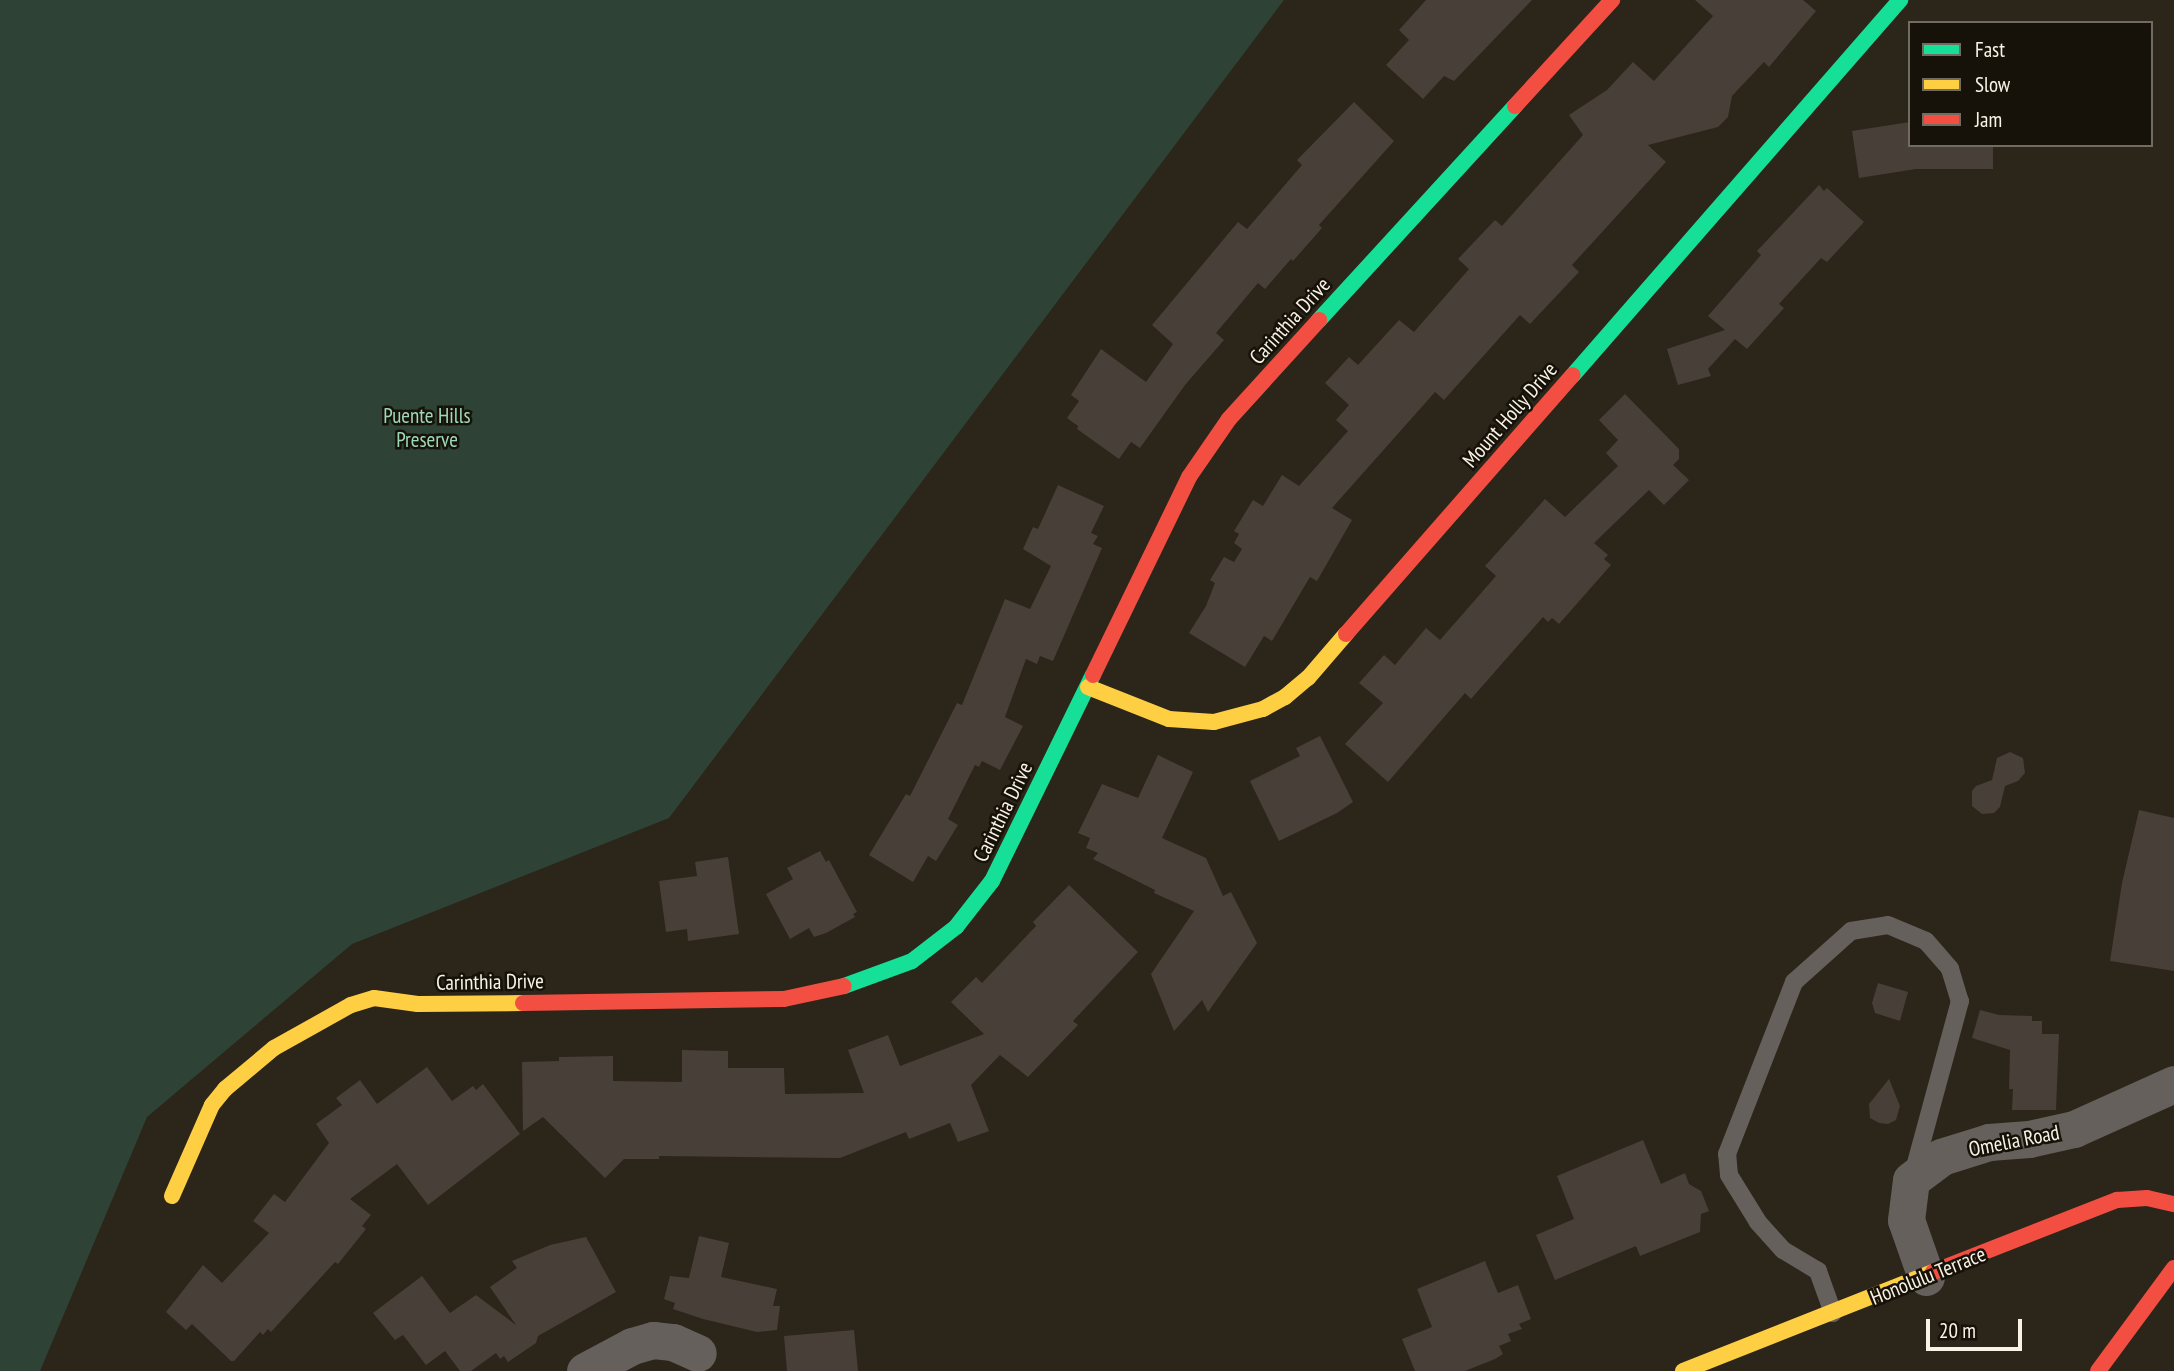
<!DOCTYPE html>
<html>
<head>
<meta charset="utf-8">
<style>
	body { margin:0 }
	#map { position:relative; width:2174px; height:1371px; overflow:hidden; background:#2b251a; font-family:"PT Sans Narrow",sans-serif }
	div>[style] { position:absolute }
	.green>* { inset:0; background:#2e4336 }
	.building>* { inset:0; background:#483f39 }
	.lane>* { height:18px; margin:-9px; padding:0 9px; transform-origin:9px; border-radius:9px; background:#65605c }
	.street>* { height:37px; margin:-18.5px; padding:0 18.5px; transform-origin:18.5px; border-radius:18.5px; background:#65605c }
	.fast>* { height:16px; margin:-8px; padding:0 8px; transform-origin:8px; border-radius:8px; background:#16e098 }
	.slow>* { height:16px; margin:-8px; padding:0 8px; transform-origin:8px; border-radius:8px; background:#ffcf43 }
	.jam>* { height:16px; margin:-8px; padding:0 8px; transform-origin:8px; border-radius:8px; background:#f24e42 }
	span { translate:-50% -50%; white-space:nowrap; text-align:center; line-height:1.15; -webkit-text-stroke:5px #161209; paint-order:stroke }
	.street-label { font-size:21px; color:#f9f2e6 }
	.park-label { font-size:21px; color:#9edab9 }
	.legend { position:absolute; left:1908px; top:21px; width:245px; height:126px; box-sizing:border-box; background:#161209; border:2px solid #716c61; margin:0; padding:9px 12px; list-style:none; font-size:21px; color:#f9f2e6 }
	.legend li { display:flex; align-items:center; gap:14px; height:35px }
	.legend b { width:35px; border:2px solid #716c61 }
	.scale { position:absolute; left:1926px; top:1319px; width:96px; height:32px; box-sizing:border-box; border:4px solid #f9f2e6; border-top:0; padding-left:9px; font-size:21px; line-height:24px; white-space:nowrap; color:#f9f2e6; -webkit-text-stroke:5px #161209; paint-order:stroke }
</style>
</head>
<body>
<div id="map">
	<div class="green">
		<i style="clip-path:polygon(0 0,1284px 0,669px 818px,352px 944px,147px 1117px,40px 1371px,0 1371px)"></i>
	</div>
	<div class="building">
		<i style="clip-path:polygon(1426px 0,1532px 0,1454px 81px,1444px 76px,1423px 99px,1386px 65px,1409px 40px,1399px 30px)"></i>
		<i style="clip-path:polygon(1695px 0,1803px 0,1816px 11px,1769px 67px,1764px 62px,1732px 96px,1728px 117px,1718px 127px,1648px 145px,1666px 162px,1572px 265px,1579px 272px,1530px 324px,1520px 315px,1444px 400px,1435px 392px,1332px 508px,1352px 520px,1317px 581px,1310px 577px,1272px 641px,1264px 636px,1245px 667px,1189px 633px,1206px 606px,1215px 583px,1210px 580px,1224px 557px,1234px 562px,1242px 549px,1234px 543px,1239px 534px,1234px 531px,1253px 500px,1263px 506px,1282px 475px,1299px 486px,1348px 431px,1336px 420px,1349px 405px,1325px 383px,1349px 357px,1358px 365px,1399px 320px,1414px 332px,1469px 269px,1458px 259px,1495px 220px,1502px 226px,1583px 135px,1569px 115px,1607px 90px,1633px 62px,1654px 81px,1713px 16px)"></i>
		<i style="clip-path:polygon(1354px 102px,1394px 141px,1319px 225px,1322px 228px,1293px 261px,1291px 259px,1265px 289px,1258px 283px,1216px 333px,1224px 340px,1185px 385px,1140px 448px,1131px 442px,1119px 459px,1077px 429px,1078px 426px,1067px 418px,1079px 401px,1071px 395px,1101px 349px,1146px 382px,1173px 344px,1152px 325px,1238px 222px,1247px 229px,1302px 165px,1297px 160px)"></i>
		<i style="clip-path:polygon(1910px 122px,1910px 145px,1993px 145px,1993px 169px,1916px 169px,1859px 178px,1852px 131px)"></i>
		<i style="clip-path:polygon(1819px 185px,1824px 191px,1827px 188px,1864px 222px,1827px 262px,1821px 258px,1779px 304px,1784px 308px,1747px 349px,1735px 339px,1708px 369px,1711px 376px,1678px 385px,1667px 349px,1725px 330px,1708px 316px,1761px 255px,1757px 251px)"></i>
		<i style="clip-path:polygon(1625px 394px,1679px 449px,1679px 459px,1673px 465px,1689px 480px,1664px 505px,1649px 490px,1594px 543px,1608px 555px,1604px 559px,1611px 565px,1559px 624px,1552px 618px,1548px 622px,1543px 617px,1471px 699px,1465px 693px,1388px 782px,1345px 744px,1383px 703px,1359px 683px,1384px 655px,1395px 665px,1426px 628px,1440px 640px,1496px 576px,1485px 566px,1545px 499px,1565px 517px,1618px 466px,1606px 453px,1618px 440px,1599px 420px)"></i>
		<i style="clip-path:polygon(1058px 485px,1104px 506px,1091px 533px,1098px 536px,1093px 544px,1102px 548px,1053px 661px,1040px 656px,1037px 664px,1026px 659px,1005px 717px,1023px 726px,1000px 770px,982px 761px,979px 767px,975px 765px,948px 819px,958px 825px,936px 861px,928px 856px,913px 882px,869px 855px,906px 794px,910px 796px,957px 703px,962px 705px,1005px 599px,1030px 609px,1051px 566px,1023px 549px,1033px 527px,1038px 529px)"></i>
		<i style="clip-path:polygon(1320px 736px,1353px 802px,1337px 813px,1279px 841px,1250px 781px,1300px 756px,1296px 748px)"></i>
		<i style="clip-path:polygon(2010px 752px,2023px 758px,2025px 773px,2018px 781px,2005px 786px,2000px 807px,1994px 813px,1982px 814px,1972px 806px,1972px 791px,1976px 786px,1992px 780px,1997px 758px)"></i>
		<i style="clip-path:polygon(1158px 755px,1193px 772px,1162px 838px,1206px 858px,1223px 896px,1231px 892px,1257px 943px,1208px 1012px,1202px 1000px,1174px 1031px,1151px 974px,1194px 911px,1154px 893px,1155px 890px,1093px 859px,1098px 853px,1086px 848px,1090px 838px,1078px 833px,1102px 784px,1138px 798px)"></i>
		<i style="clip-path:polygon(2139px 810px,2174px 818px,2174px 971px,2110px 961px,2122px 883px)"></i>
		<i style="clip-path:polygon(820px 851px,826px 862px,829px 860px,857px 912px,853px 914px,855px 917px,826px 933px,814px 937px,809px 928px,790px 939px,766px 894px,793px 879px,787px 868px)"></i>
		<i style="clip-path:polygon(728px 857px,739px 934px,688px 941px,687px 929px,666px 932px,659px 881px,697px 876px,695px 862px)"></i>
		<i style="clip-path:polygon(1069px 885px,1138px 952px,1073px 1021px,1078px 1025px,1028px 1077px,1000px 1055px,971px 1085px,989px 1131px,958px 1142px,950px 1123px,909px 1139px,906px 1132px,840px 1158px,659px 1156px,659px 1159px,624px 1159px,605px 1178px,543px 1117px,523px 1131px,522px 1062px,559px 1061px,559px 1057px,613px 1056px,613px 1081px,682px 1082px,682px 1050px,728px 1051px,728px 1068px,784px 1068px,785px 1094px,864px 1093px,848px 1050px,888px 1035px,900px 1066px,984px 1034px,951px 1002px,976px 977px,982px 983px,1036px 926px,1033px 922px)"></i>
		<i style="clip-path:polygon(1878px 983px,1908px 992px,1900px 1021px,1875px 1013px,1872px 1003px)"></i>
		<i style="clip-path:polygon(1980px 1010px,1999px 1015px,2032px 1016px,2032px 1021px,2042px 1021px,2042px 1034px,2059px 1034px,2056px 1110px,2012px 1110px,2013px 1089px,2009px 1089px,2010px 1050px,1972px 1038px)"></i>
		<i style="clip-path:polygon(427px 1067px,452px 1101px,473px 1086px,476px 1090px,483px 1084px,520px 1134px,428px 1205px,397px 1164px,350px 1199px,371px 1215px,362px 1226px,366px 1229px,338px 1264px,335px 1262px,271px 1332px,268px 1329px,263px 1335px,260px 1332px,234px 1361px,231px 1361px,192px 1324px,186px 1330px,166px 1312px,203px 1265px,222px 1283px,269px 1233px,253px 1221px,274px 1194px,285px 1202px,329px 1143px,316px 1124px,342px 1105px,336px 1098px,360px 1080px,377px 1104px)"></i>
		<i style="clip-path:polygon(1889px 1079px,1900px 1106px,1896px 1120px,1888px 1124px,1879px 1123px,1870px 1118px,1869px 1104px)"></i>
		<i style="clip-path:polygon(1643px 1140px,1661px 1184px,1685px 1173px,1689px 1184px,1701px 1191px,1709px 1211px,1701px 1214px,1700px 1232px,1640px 1256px,1636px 1246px,1555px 1280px,1536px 1235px,1574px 1219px,1557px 1176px)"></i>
		<i style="clip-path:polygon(699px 1236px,729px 1243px,721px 1277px,777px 1289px,773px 1306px,780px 1306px,777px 1330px,757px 1332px,703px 1319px,673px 1309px,675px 1303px,664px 1299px,670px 1276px,689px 1278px)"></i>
		<i style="clip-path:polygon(586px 1237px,616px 1292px,538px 1336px,536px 1343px,508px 1362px,504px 1356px,500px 1359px,496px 1353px,471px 1371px,460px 1371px,445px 1351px,426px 1365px,403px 1335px,395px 1340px,373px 1313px,422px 1276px,450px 1313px,476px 1295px,516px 1325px,490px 1287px,517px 1268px,512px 1261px,550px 1245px)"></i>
		<i style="clip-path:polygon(1485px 1261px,1498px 1293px,1518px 1285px,1531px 1319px,1519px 1324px,1522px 1329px,1508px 1334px,1511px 1341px,1499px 1346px,1503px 1354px,1495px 1359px,1465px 1371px,1415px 1371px,1402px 1339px,1432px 1327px,1417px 1289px)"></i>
		<i style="clip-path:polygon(854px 1330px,858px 1371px,787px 1371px,784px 1336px)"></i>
	</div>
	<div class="lane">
		<i style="left:1833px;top:1313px;width:45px;rotate:-109.7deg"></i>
		<i style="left:1818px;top:1271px;width:41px;rotate:-149deg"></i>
		<i style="left:1783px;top:1250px;width:38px;rotate:-132deg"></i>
		<i style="left:1758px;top:1222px;width:55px;rotate:-121.7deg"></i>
		<i style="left:1729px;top:1175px;width:21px;rotate:-95deg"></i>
		<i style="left:1727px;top:1154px;width:185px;rotate:-68.7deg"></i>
		<i style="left:1794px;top:982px;width:76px;rotate:-41.8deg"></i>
		<i style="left:1851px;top:931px;width:37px;rotate:-9deg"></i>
		<i style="left:1888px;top:925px;width:41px;rotate:22.8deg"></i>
		<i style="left:1926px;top:941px;width:37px;rotate:49deg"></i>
		<i style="left:1950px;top:969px;width:34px;rotate:73deg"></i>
		<i style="left:1960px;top:1001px;width:179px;rotate:105.2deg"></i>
	</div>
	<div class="street">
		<i style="left:1926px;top:1277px;width:60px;rotate:-109.3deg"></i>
		<i style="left:1906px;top:1220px;width:40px;rotate:-82.9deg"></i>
		<i style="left:1911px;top:1180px;width:38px;rotate:-37deg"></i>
		<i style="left:1941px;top:1157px;width:50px;rotate:-17.4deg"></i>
		<i style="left:1989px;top:1142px;width:40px;rotate:-4.3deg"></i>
		<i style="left:2029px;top:1139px;width:46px;rotate:-12.5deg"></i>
		<i style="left:2074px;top:1129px;width:110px;rotate:-24.2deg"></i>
		<i style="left:585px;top:1371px;width:53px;rotate:-28deg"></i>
		<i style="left:632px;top:1346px;width:22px;rotate:-16deg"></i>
		<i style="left:653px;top:1340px;width:20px;rotate:6deg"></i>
		<i style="left:673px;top:1342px;width:27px;rotate:24deg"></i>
	</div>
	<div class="fast">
		<i style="left:1319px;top:320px;width:290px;rotate:-47.5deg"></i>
		<i style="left:1573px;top:375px;width:498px;rotate:-48.9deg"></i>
		<i style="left:844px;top:986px;width:72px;rotate:-20.2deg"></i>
		<i style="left:912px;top:961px;width:56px;rotate:-37.7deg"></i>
		<i style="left:956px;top:927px;width:58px;rotate:-52deg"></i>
		<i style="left:992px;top:881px;width:229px;rotate:-63.9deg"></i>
	</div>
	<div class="slow">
		<i style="left:1088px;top:687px;width:87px;rotate:21.6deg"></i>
		<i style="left:1169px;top:719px;width:45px;rotate:3.8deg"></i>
		<i style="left:1214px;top:722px;width:51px;rotate:-14.9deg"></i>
		<i style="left:1263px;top:709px;width:25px;rotate:-29deg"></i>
		<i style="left:1285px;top:697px;width:30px;rotate:-40deg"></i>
		<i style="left:1308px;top:678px;width:58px;rotate:-49.2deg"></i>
		<i style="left:172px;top:1196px;width:99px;rotate:-66.3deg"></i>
		<i style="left:212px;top:1105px;width:21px;rotate:-51deg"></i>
		<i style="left:225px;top:1089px;width:64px;rotate:-39.9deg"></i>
		<i style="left:274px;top:1048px;width:88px;rotate:-29.2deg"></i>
		<i style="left:351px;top:1005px;width:24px;rotate:-17deg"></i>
		<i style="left:374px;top:998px;width:44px;rotate:7.8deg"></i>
		<i style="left:418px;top:1004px;width:105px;rotate:-0.5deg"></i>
		<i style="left:1683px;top:1371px;width:269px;rotate:-21.6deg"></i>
	</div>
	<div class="jam">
		<i style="left:1515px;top:106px;width:144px;rotate:-47.5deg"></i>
		<i style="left:1346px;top:634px;width:344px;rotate:-48.8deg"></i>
		<i style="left:1093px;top:675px;width:220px;rotate:-64.1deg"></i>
		<i style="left:1189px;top:477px;width:70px;rotate:-55.4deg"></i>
		<i style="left:1229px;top:419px;width:134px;rotate:-47.7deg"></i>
		<i style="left:523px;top:1003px;width:261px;rotate:-0.9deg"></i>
		<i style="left:784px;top:999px;width:61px;rotate:-12.2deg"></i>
		<i style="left:1933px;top:1272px;width:198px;rotate:-21.4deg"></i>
		<i style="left:2117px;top:1200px;width:30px;rotate:-4deg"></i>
		<i style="left:2147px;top:1198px;width:28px;rotate:13deg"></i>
		<i style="left:2098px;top:1371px;width:128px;rotate:-53.6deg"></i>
	</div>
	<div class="street-label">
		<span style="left:1290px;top:321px;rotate:-48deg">Carinthia Drive</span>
		<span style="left:1510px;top:415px;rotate:-49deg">Mount Holly Drive</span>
		<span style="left:1003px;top:812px;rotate:-64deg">Carinthia Drive</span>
		<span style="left:490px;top:982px;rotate:-1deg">Carinthia Drive</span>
		<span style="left:2014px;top:1141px;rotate:-11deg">Omelia Road</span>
		<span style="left:1928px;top:1276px;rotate:-22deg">Honolulu Terrace</span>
	</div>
	<div class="park-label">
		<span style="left:427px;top:428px">Puente Hills<br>Preserve</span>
	</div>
	<ul class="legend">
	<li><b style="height:9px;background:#16e098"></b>Fast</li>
	<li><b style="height:9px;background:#ffcf43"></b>Slow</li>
	<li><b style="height:9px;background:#f24e42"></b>Jam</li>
	</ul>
	<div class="scale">20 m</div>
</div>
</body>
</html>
